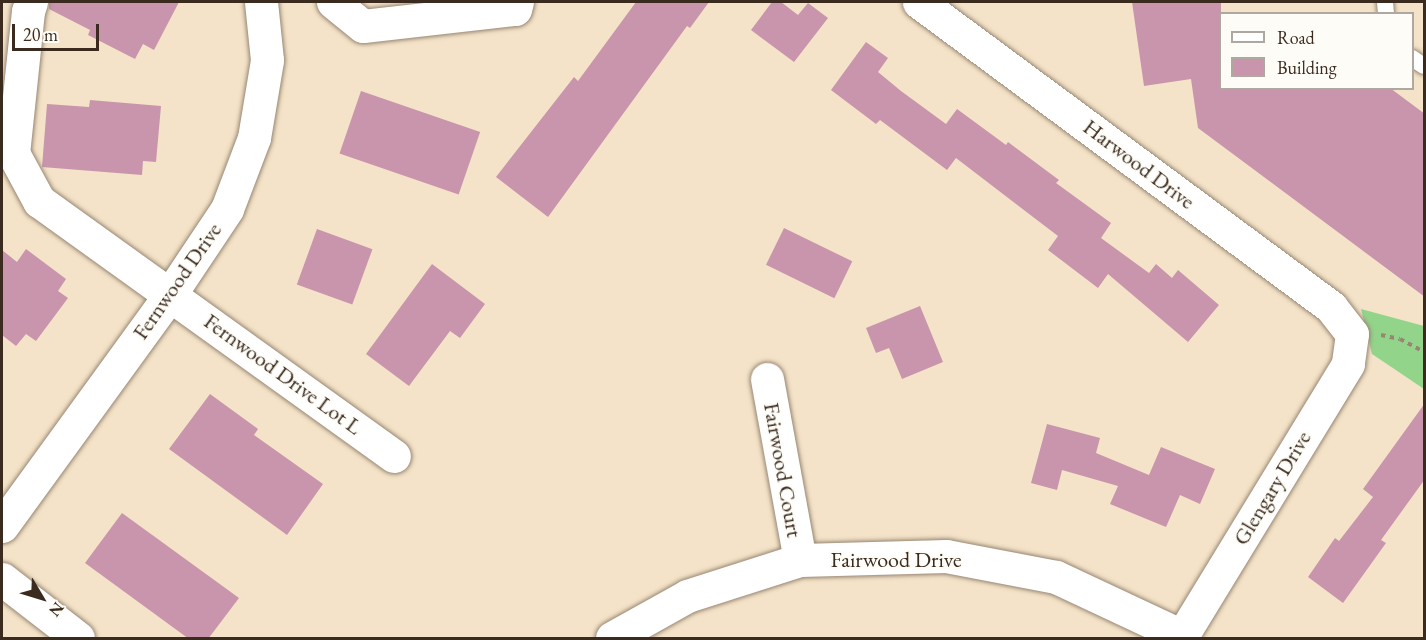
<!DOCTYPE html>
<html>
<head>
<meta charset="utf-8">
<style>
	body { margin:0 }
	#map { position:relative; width:1426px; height:640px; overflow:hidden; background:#f4e3c8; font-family:"EB Garamond",serif }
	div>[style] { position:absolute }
	.green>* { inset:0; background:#93d48b }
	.building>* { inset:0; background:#c895ad; transform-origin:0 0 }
	.path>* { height:4px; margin-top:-2px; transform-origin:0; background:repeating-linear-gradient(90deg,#988673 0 4.5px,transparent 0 9px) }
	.roads { filter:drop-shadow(0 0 2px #988673) drop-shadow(0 0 2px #988673) }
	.service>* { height:16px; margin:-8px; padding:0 8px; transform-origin:8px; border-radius:8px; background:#fff }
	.minor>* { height:33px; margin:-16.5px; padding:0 16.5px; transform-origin:16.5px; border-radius:16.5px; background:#fff }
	span { translate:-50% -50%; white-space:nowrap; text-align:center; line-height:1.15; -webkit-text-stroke:4.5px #fdfcf7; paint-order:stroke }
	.street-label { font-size:22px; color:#3b2a1e }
	.frame { position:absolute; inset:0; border:3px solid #3b2a1e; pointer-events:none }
	.legend { position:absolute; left:1219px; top:12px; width:195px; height:78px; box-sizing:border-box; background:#fdfcf7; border:2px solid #afa8a0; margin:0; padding:8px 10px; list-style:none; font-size:18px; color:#3b2a1e }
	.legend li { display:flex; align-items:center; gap:12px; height:30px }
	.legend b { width:30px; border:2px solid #afa8a0 }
	.north { position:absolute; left:12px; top:568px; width:60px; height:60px; -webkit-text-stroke:4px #fdfcf7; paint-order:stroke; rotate:128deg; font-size:16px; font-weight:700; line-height:24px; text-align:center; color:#3b2a1e }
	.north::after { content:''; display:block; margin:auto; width:21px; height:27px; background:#3b2a1e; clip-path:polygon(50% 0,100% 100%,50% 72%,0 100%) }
	.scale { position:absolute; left:12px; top:24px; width:87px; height:27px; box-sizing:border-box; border:3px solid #3b2a1e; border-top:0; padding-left:8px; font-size:18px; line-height:21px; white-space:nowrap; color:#3b2a1e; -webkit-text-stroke:4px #fdfcf7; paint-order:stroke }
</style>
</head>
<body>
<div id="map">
	<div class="green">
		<i style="clip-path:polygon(1361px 309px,1424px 326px,1424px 389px,1372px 354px)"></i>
	</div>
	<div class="building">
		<i style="clip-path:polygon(49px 2px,179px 2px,154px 50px,143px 44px,135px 59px,88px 35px,90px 30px,49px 9px)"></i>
		<i style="clip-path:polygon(636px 2px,709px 2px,690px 28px,687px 26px,548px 217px,496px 177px,574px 77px,578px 81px)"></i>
		<i style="clip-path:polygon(772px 2px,781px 2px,798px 15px,808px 3px,828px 18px,794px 62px,751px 30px)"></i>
		<i style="clip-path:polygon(1132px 2px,1221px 2px,1221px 88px,1390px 88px,1425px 114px,1425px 297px,1198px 128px,1191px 79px,1144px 86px)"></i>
		<i style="clip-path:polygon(866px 42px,888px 58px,878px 72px,901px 91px,946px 124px,957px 109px,1006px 145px,1008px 142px,1059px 180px,1056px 183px,1111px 223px,1101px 238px,1149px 273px,1156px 264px,1172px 278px,1178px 270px,1219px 305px,1188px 342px,1108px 274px,1098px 288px,1048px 250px,1058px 236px,956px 158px,947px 170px,880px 120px,876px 124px,831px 90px)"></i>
		<i style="left:361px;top:91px;width:126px;height:66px;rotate:19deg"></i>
		<i style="clip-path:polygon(90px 100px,161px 106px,156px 162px,143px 161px,142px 175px,42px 167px,47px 104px,89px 107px)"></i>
		<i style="left:784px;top:228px;width:76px;height:41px;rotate:26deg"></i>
		<i style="left:317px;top:229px;width:59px;height:59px;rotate:20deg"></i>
		<i style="clip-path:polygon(26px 249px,66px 279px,58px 291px,68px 298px,36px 341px,26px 334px,16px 346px,2px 335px,2px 250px,17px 262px)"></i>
		<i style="clip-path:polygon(432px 264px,485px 304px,460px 338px,450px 331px,409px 386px,366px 354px)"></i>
		<i style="clip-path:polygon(920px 306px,943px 362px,902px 379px,889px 348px,876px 353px,866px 328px)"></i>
		<i style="clip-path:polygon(210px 394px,258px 429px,254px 435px,323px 484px,287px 535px,169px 449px)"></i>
		<i style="clip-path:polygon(1425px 403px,1425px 479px,1381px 540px,1386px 543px,1343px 603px,1308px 577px,1335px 538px,1339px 541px,1373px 497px,1363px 489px)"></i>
		<i style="clip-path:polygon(1047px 424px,1100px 438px,1096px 453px,1149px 475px,1161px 447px,1215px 469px,1200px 504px,1180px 495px,1166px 527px,1110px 504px,1118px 486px,1062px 470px,1057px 490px,1031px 483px)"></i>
		<i style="clip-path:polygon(122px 513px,239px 598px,208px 639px,189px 639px,85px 563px)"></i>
	</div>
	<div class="path">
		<i style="left:1381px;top:335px;width:19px;rotate:12deg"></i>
		<i style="left:1400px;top:339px;width:27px;rotate:28deg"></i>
	</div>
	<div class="roads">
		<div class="service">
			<i style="left:1385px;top:2px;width:12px;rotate:85deg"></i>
			<i style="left:1412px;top:58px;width:14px;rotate:34deg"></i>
		</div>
		<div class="minor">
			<i style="left:31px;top:2px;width:9px;rotate:108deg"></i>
			<i style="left:28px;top:11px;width:143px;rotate:96deg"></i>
			<i style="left:13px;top:153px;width:55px;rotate:61.6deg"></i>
			<i style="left:39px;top:201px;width:437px;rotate:35.7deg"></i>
			<i style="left:333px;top:2px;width:38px;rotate:39deg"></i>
			<i style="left:363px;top:26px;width:153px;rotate:-6.4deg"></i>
			<i style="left:515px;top:9px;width:7px;rotate:-74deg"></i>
			<i style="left:919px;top:2px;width:513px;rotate:36.51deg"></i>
			<i style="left:1331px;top:307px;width:34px;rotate:52deg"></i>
			<i style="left:1352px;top:334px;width:30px;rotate:98deg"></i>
			<i style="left:1348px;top:364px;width:321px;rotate:121.4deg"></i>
			<i style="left:767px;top:379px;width:184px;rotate:79.7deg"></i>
			<i style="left:2px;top:526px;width:288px;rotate:-54deg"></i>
			<i style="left:171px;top:293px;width:101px;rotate:-56.3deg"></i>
			<i style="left:227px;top:209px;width:76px;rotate:-69.2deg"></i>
			<i style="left:254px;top:138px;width:79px;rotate:-80.5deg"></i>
			<i style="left:267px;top:60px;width:58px;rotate:-95.9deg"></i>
			<i style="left:2px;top:579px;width:96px;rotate:37.8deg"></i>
			<i style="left:612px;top:638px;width:86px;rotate:-29.2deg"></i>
			<i style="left:687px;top:596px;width:119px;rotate:-17.7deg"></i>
			<i style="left:800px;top:560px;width:146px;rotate:-1.6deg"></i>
			<i style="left:946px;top:556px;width:112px;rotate:10.8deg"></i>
			<i style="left:1056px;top:577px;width:139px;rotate:25.1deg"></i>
		</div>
	</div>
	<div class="street-label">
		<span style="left:1139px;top:164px;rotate:37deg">Harwood Drive</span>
		<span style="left:177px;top:281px;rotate:-55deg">Fernwood Drive</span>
		<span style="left:283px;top:374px;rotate:36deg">Fernwood Drive Lot L</span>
		<span style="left:783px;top:470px;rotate:80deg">Fairwood Court</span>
		<span style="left:1272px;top:488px;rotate:-59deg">Glengary Drive</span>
		<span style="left:896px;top:560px">Fairwood Drive</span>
	</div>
	<div class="frame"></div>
	<ul class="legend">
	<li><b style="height:8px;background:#fff"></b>Road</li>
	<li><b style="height:16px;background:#c895ad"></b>Building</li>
	</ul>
	<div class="north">N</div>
	<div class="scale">20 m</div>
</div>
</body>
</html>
